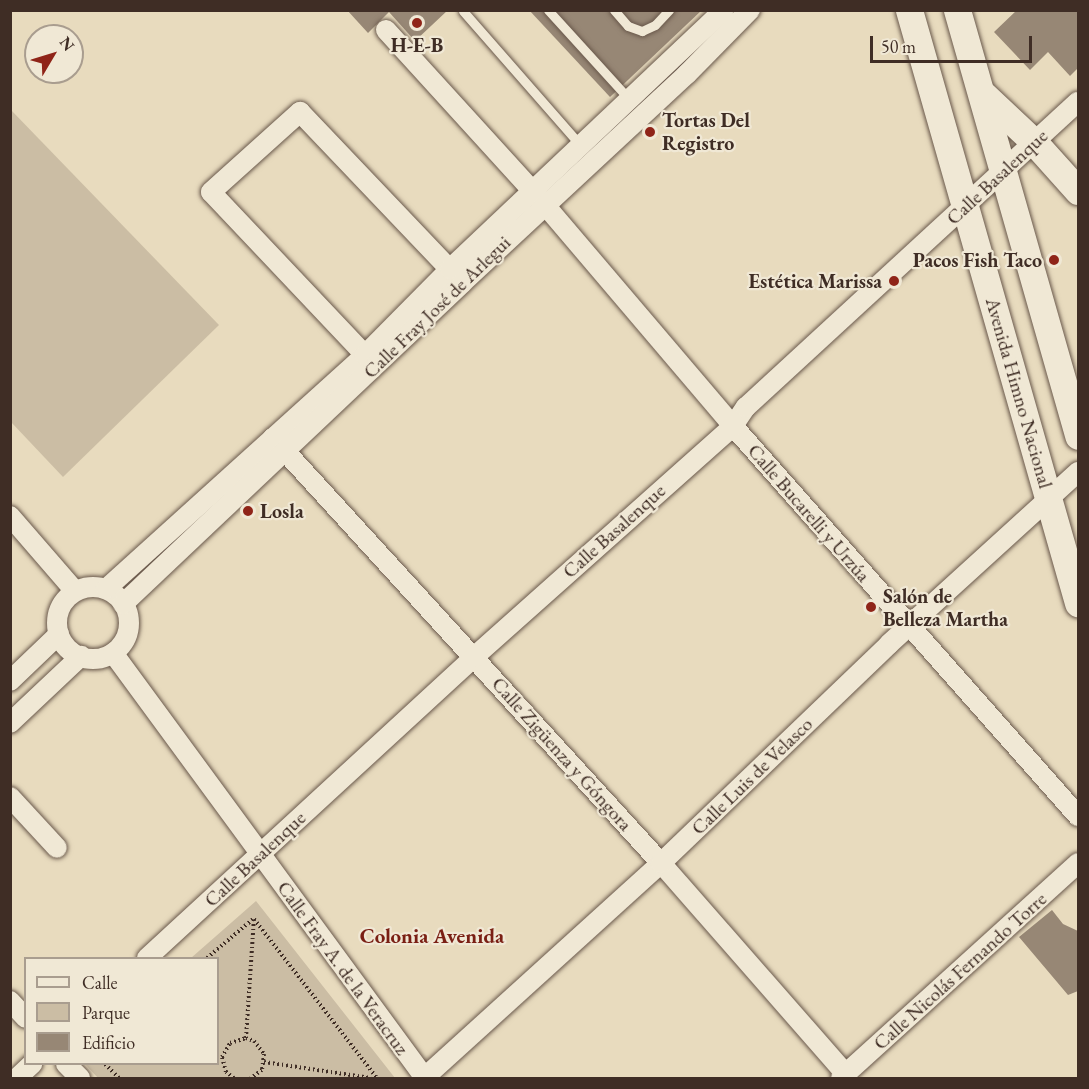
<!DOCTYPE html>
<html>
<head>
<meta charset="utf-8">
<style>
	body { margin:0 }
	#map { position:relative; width:1089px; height:1089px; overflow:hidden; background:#e8dbbe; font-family:"EB Garamond",serif }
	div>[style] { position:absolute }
	.green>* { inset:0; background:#cbbda4 }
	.building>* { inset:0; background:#978775 }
	.path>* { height:4px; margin-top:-2px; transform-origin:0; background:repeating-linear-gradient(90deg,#3f2d25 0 1.5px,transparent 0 4.5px) }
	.roads { filter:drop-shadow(0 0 2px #69584b) drop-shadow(0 0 2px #69584b) }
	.lane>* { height:9px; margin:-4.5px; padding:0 4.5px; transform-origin:4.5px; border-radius:4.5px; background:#f0e8d5 }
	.street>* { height:20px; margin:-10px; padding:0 10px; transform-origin:10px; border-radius:10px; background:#f0e8d5 }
	.street>.ring { margin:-10px; padding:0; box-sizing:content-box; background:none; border:20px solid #f0e8d5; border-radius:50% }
	.secondary>* { height:27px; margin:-13.5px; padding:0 13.5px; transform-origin:13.5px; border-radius:13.5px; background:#f0e8d5 }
	.dots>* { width:16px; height:16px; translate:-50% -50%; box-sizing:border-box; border:3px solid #f0e8d5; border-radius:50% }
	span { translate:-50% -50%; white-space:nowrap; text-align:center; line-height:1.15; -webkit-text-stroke:4.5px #f0e8d5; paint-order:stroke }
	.poi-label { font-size:20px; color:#3f2d25; font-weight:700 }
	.left { translate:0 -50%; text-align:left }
	.right { translate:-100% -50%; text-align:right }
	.street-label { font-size:20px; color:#3f2d25 }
	.neighbourhood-label { font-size:21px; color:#7a1f14; font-weight:700 }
	.frame { position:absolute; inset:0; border:12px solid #3f2d25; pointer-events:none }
	.legend { position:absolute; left:24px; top:957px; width:195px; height:108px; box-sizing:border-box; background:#f0e8d5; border:2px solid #a99d8f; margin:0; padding:8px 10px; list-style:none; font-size:18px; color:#3f2d25 }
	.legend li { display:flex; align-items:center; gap:12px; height:30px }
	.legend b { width:30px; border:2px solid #a99d8f }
	.north { position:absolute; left:24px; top:24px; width:60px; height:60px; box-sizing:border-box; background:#f0e8d5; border:2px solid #a99d8f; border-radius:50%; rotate:52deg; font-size:16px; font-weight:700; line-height:24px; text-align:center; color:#3f2d25 }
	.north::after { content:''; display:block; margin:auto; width:21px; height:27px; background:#8f2418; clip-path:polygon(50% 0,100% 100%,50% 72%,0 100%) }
	.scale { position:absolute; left:870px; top:36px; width:162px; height:27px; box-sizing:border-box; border:3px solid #3f2d25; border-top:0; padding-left:8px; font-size:18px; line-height:21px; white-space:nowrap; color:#3f2d25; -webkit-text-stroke:4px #f0e8d5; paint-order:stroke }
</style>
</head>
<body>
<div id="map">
	<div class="green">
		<i style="clip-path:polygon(11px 110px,219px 325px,63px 477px,11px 422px)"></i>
		<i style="clip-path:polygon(256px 901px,395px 1078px,98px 1078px,85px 1064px,218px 1064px,218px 958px,191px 958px)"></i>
	</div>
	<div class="building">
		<i style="clip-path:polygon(347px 10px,448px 10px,415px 41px,389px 12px,368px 33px)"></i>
		<i style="clip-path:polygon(529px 10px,702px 10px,610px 97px)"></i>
		<i style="clip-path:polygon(1017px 10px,1078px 10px,1078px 68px,1070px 76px,1048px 52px,1030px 70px,994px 32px)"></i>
		<i style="clip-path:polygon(1052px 910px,1063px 924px,1078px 931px,1078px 991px,1068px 995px,1019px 937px)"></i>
	</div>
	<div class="path">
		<i style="left:254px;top:919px;width:201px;rotate:52.3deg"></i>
		<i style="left:207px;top:958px;width:60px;rotate:-40.3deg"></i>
		<i style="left:246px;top:1038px;width:119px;rotate:-86.2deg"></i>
		<i style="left:264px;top:1062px;width:108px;rotate:8.5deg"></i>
		<i style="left:105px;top:1064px;width:20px;rotate:45deg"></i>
		<i style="left:234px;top:1078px;width:10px;rotate:-143deg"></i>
		<i style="left:226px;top:1072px;width:16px;rotate:-105deg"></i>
		<i style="left:222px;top:1057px;width:16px;rotate:-60deg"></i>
		<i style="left:230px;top:1043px;width:17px;rotate:-17deg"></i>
		<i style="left:246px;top:1038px;width:9px;rotate:21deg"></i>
		<i style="left:254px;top:1041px;width:16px;rotate:52deg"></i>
		<i style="left:264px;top:1054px;width:16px;rotate:97deg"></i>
		<i style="left:262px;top:1070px;width:14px;rotate:144deg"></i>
	</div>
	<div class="roads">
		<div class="lane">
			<i style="left:548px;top:10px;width:120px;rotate:47.7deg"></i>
			<i style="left:614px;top:10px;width:21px;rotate:49deg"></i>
			<i style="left:628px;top:26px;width:15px;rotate:20deg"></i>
			<i style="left:642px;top:31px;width:14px;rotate:-25deg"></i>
			<i style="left:655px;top:25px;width:21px;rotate:-47deg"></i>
			<i style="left:463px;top:11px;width:179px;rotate:48.8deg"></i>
		</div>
		<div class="street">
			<i style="left:386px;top:30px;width:236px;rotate:47.7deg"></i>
			<i style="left:545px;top:205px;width:290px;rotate:49.6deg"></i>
			<i style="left:733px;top:426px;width:521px;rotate:48.5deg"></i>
			<i style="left:365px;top:355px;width:224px;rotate:-133.4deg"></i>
			<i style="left:211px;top:192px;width:120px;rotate:-42deg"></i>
			<i style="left:300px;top:112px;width:229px;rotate:46.4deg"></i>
			<i style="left:273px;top:438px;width:575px;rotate:47.61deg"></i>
			<i style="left:661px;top:863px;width:281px;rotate:48.8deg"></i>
			<i style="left:10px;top:516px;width:99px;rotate:49.1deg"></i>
			<i class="ring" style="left:57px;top:587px;width:52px;height:52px"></i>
			<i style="left:106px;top:589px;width:349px;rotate:-42.1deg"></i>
			<i style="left:365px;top:355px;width:121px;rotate:-45.3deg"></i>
			<i style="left:450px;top:269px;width:377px;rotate:-43.4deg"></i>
			<i style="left:123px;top:604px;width:467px;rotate:-43.4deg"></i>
			<i style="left:462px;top:283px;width:307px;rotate:-42.9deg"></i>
			<i style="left:687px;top:74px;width:90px;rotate:-45.5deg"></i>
			<i style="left:113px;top:653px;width:527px;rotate:53.72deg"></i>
			<i style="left:10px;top:681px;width:68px;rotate:-43.8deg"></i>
			<i style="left:10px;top:723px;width:98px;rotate:-43.3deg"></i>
			<i style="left:10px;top:797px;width:69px;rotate:47.3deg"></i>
			<i style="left:147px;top:958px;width:444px;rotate:-42.6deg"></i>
			<i style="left:474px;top:657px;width:347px;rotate:-41.7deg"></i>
			<i style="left:733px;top:426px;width:23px;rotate:-56deg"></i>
			<i style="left:746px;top:407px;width:451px;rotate:-42.6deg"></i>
			<i style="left:10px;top:1001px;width:23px;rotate:47deg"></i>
			<i style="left:66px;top:1064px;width:20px;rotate:45deg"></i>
			<i style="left:17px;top:1078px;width:21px;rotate:-43deg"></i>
			<i style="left:424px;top:1078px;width:320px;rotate:-42.2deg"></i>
			<i style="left:661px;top:863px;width:316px;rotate:-43.8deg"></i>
			<i style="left:889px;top:644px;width:256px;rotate:-42.3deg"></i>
			<i style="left:841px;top:1078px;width:320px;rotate:-42.2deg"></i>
		</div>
		<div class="secondary">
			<i style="left:909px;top:10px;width:617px;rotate:74.09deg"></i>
			<i style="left:957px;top:10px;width:443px;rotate:74.1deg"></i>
			<i style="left:984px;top:95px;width:69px;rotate:43.2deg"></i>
			<i style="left:1034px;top:142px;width:66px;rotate:48.1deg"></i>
		</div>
	</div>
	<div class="dots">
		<i style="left:417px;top:23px;background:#8f2418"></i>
		<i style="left:650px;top:132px;background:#8f2418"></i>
		<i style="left:1054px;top:260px;background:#8f2418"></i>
		<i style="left:894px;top:281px;background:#8f2418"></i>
		<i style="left:248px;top:511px;background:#8f2418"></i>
		<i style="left:871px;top:607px;background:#8f2418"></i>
	</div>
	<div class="poi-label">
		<span style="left:417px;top:45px">H-E-B</span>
		<span class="left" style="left:662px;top:132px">Tortas Del<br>Registro</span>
		<span class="right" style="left:1042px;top:260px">Pacos Fish Taco</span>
		<span class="right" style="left:882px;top:281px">Estética Marissa</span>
		<span class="left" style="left:260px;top:511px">Losla</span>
		<span class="left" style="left:883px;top:608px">Salón de<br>Belleza Martha</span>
	</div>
	<div class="street-label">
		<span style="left:997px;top:177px;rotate:-43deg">Calle Basalenque</span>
		<span style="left:437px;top:307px;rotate:-44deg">Calle Fray José de Arlegui</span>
		<span style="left:1019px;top:393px;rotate:74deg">Avenida Himno Nacional</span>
		<span style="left:809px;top:513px;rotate:49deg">Calle Bucarelli y Urzúa</span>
		<span style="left:614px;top:531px;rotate:-42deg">Calle Basalenque</span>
		<span style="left:562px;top:754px;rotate:48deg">Calle Zigüenza y Góngora</span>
		<span style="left:752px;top:776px;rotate:-44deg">Calle Luis de Velasco</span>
		<span style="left:255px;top:859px;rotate:-43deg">Calle Basalenque</span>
		<span style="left:343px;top:968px;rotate:54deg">Calle Fray A. de la Veracruz</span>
		<span style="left:960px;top:971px;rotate:-42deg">Calle Nicolás Fernando Torre</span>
	</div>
	<div class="neighbourhood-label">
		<span style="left:432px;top:936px">Colonia Avenida</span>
	</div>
	<div class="frame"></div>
	<ul class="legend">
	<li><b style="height:8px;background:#f0e8d5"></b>Calle</li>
	<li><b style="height:16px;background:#cbbda4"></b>Parque</li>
	<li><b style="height:16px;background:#978775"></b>Edificio</li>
	</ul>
	<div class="north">N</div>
	<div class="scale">50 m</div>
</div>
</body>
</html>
